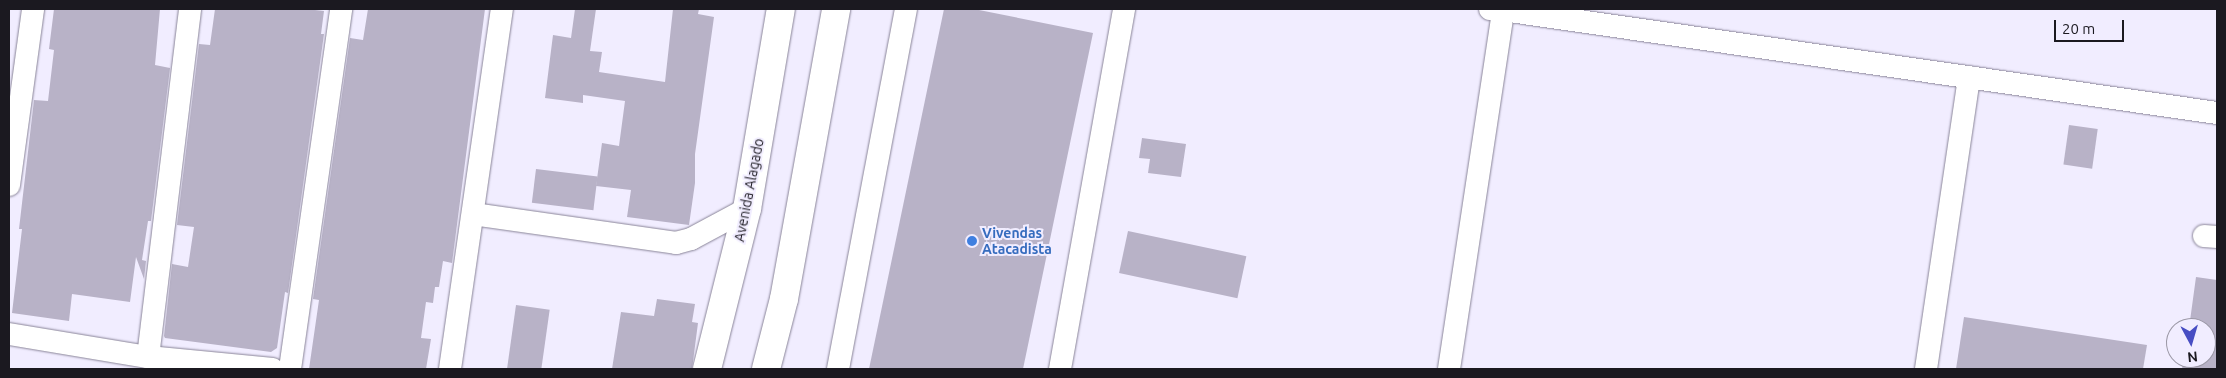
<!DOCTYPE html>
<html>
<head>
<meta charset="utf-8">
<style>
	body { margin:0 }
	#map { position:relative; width:2226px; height:378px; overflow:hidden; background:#f1edff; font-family:Ubuntu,sans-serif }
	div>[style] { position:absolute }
	.building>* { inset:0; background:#b8b2c7; transform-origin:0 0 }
	.roads { filter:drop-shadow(0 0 1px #898498) drop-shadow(0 0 1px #898498) }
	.minor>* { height:22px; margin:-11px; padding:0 11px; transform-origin:11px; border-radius:11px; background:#fff }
	.major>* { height:28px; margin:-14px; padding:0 14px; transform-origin:14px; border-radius:14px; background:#fff }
	.dots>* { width:14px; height:14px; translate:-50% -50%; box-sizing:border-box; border:2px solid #f1edff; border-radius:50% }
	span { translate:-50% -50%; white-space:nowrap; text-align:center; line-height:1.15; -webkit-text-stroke:4px #f1edff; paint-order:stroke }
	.street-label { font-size:14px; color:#1b1920 }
	.shop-label { font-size:14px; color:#366cbe; font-weight:700 }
	.left { translate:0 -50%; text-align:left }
	.frame { position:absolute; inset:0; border:10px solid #1b1920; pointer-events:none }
	.north { position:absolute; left:2166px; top:318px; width:50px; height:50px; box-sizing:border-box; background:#f1edff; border:1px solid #9b98a6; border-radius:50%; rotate:174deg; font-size:14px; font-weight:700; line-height:20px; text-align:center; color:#1b1920 }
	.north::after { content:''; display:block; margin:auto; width:18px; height:22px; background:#474dc3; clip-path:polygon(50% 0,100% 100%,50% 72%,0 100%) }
	.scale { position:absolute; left:2054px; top:20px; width:70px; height:22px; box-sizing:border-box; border:2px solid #1b1920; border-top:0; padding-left:6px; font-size:15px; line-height:18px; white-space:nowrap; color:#1b1920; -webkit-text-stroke:4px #f1edff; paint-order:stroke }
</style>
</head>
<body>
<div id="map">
	<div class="building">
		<i style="clip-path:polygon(54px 9px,160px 9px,155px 65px,170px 68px,151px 221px,148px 221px,142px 260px,146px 261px,144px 279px,136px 257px,130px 302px,72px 294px,69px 321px,12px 313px,22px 229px,19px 229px,34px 100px,48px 101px,54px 50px,49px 49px)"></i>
		<i style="clip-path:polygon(215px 9px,306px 9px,324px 11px,321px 34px,324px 34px,288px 293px,285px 292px,277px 348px,271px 352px,165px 338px,164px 336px,172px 264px,188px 267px,194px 227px,177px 225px,199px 44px,210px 45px)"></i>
		<i style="clip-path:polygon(368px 9px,485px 9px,452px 263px,443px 261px,439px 287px,435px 287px,433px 303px,426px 302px,421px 338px,431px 339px,426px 369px,309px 369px,319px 300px,313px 299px,350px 38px,363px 40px)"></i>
		<i style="clip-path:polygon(575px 9px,596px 9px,590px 51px,602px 52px,599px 72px,665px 82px,673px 9px,699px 9px,698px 14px,714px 17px,695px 154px,695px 183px,689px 225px,627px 217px,631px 190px,596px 186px,602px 143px,619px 146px,625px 101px,583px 95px,583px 103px,545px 98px,553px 35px,571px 38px)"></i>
		<i style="clip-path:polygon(944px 9px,974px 9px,1093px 33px,1023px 369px,869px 369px)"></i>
		<i style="left:2069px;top:125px;width:29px;height:40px;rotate:8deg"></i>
		<i style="clip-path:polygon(1142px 138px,1186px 144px,1181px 177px,1148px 173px,1150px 159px,1139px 158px)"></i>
		<i style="left:536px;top:169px;width:62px;height:34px;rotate:7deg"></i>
		<i style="left:1128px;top:231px;width:121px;height:43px;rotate:12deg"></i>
		<i style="clip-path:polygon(2196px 277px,2217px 280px,2217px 369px,2182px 369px,2184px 358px,2206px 358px,2206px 328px,2189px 328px)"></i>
		<i style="clip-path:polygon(657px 299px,695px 304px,692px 322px,698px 323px,692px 369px,612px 369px,621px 312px,654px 316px)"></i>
		<i style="left:516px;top:305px;width:34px;height:64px;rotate:8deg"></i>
		<i style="clip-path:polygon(1964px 317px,2147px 345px,2143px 369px,1956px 369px)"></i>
	</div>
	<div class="roads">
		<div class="minor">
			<i style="left:1503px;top:10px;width:721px;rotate:8.21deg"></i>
			<i style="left:9px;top:185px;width:178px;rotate:-82.2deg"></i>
			<i style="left:473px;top:214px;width:205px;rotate:8.1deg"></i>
			<i style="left:676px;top:243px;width:16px;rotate:-15deg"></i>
			<i style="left:691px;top:239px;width:64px;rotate:-28.2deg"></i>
			<i style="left:2204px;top:236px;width:13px;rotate:4deg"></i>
			<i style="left:9px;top:334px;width:141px;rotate:9.4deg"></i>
			<i style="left:148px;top:357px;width:125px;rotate:5.5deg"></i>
			<i style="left:148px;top:357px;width:351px;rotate:-83.1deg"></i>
			<i style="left:290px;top:369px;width:364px;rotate:-81.9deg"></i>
			<i style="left:450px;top:369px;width:364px;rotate:-81.8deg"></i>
			<i style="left:838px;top:369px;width:366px;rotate:-79.3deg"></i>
			<i style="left:1060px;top:369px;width:366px;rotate:-79.9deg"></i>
			<i style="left:1449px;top:369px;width:363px;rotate:-81.4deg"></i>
			<i style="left:1503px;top:10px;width:13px;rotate:-176deg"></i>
			<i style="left:1926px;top:369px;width:295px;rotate:-81.6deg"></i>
		</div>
		<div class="major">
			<i style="left:707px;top:369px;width:165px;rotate:-76deg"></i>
			<i style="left:747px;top:209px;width:203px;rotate:-80.4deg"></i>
			<i style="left:766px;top:369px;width:72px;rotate:-75.6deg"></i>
			<i style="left:784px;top:299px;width:295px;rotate:-79.8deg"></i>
		</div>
	</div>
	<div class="dots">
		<i style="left:972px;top:241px;background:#3f7fe0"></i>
	</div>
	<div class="street-label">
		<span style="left:749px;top:190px;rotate:-79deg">Avenida Alagado</span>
	</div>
	<div class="shop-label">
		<span class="left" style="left:982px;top:241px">Vivendas<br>Atacadista</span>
	</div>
	<div class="frame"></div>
	<div class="north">N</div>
	<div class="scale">20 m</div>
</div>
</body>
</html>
